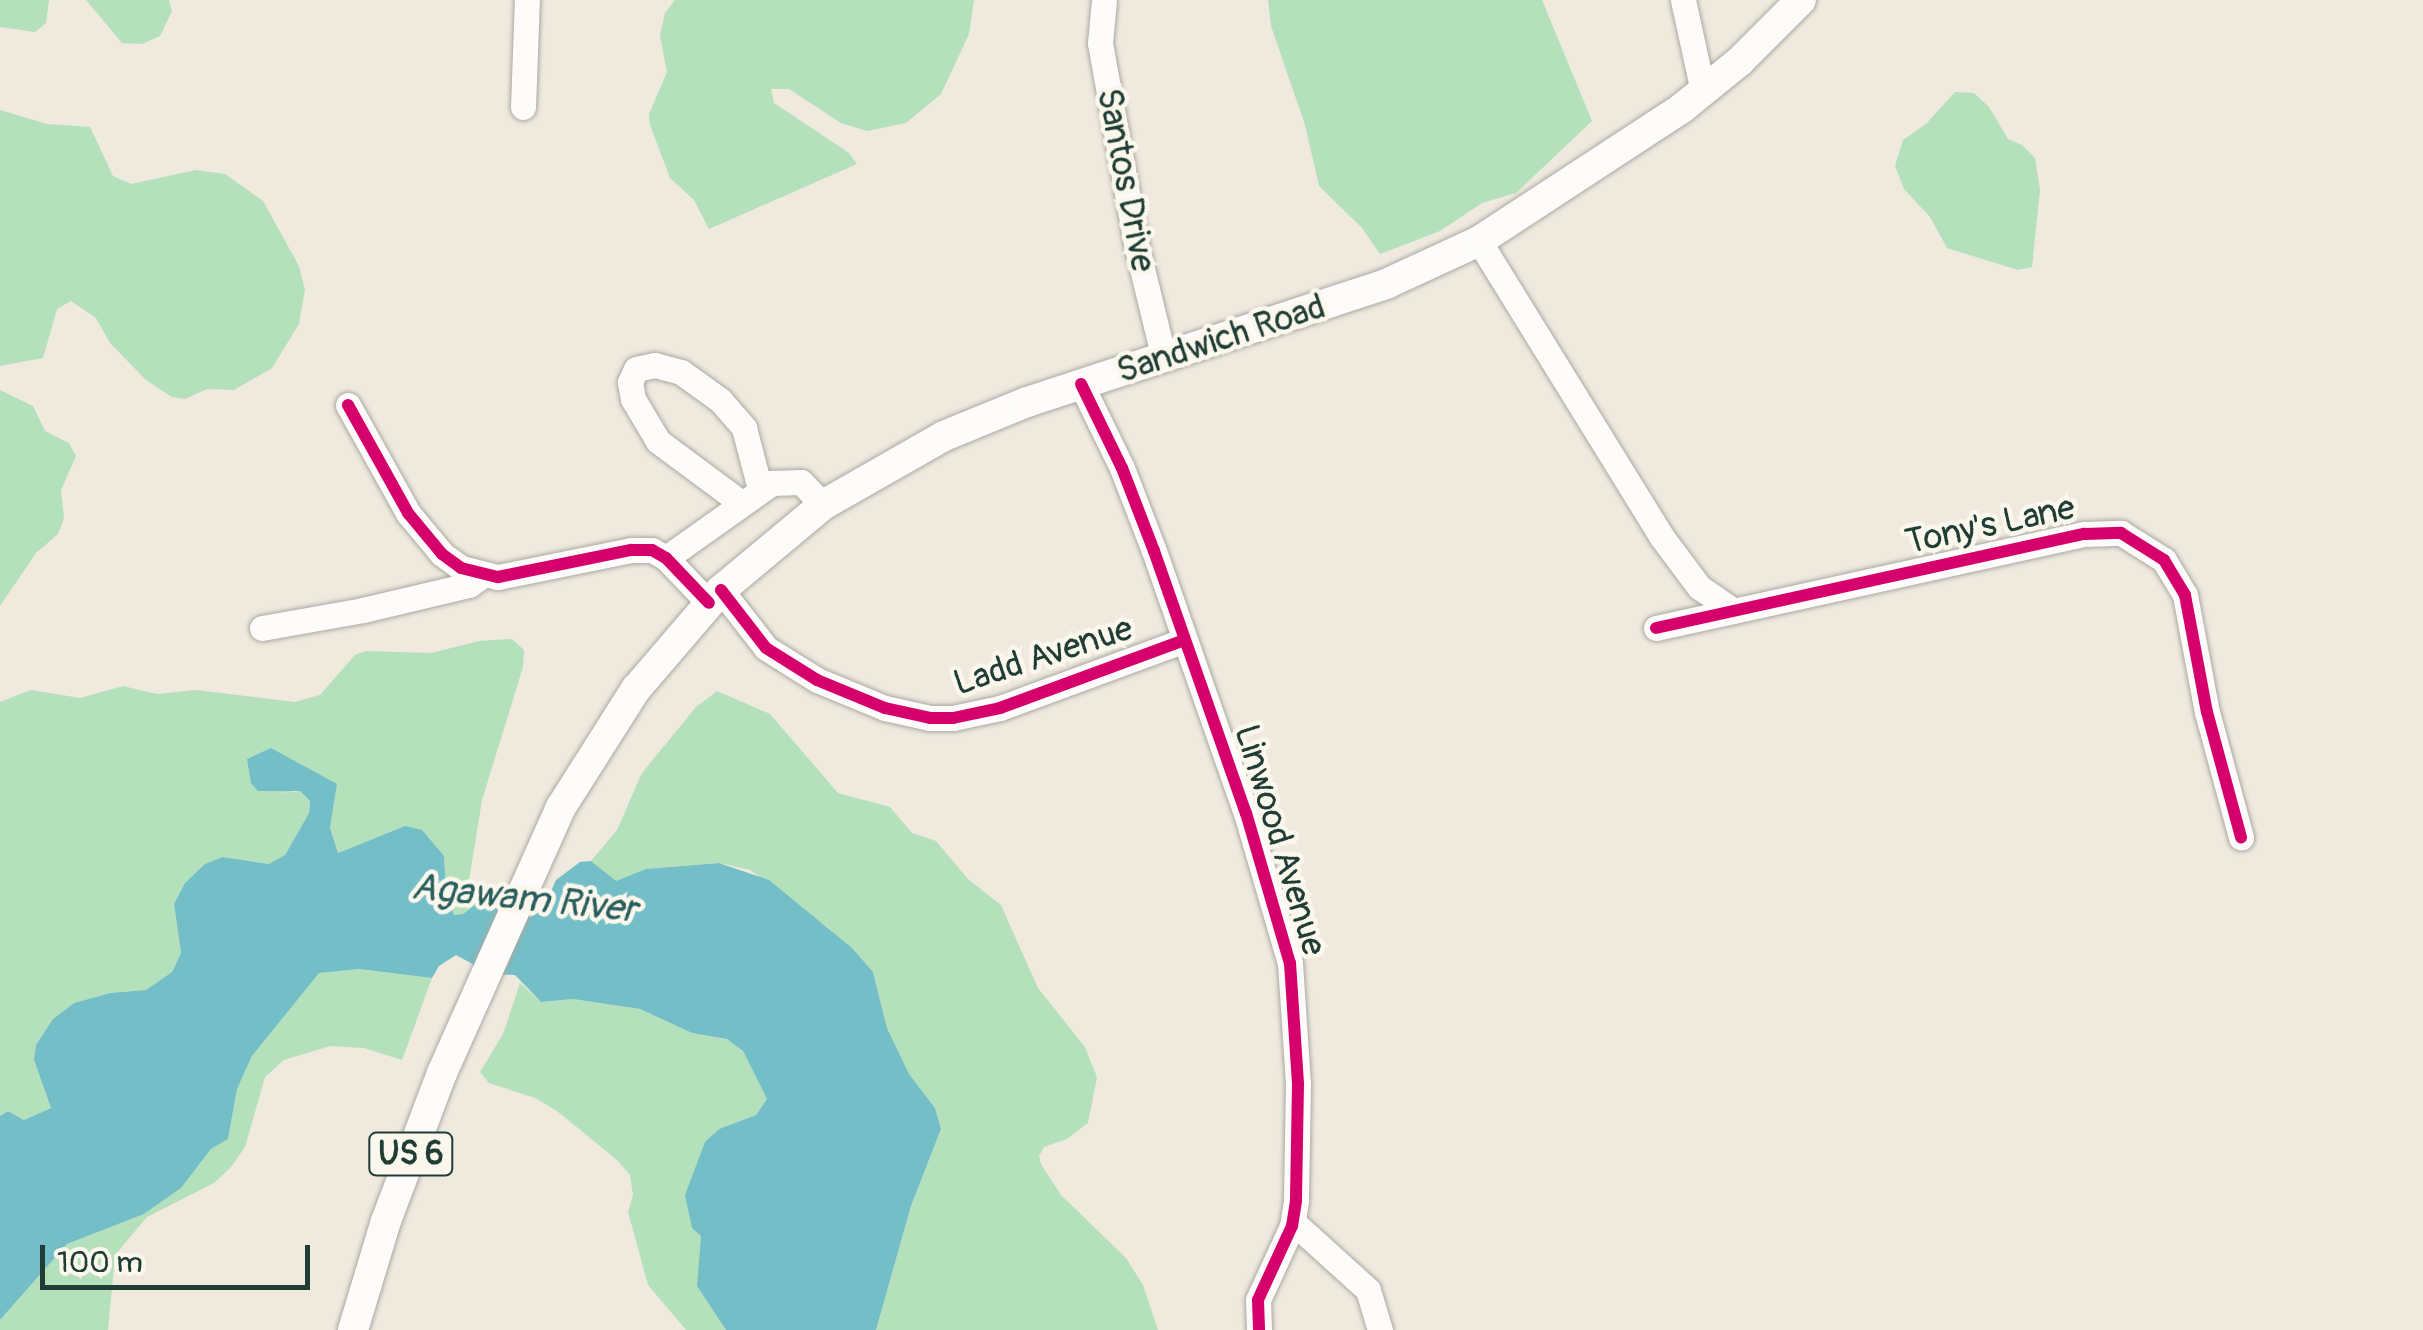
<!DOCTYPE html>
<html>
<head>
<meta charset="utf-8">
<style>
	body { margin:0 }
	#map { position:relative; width:2423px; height:1330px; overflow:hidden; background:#efe9de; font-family:Pangolin,sans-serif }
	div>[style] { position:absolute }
	.green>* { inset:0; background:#b4e1bb }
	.water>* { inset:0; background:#74bec7 }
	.roads { filter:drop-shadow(0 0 2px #a9a9a2) drop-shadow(0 0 2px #a9a9a2) }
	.minor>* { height:25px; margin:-12.5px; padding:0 12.5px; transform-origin:12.5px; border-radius:12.5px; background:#fdfcfa }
	.major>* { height:30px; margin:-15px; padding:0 15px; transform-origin:15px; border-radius:15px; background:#fdfcfa }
	.cycleway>* { height:12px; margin:-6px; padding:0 6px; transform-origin:6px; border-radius:6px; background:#d6006c }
	span { translate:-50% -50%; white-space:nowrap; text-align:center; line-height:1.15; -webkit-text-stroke:9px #fbf7ec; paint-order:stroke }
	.shield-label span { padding:2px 8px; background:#fbf7ec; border:2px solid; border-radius:8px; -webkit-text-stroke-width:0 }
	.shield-label { font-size:32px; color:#1f3d34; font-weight:700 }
	.street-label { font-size:35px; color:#1f3d34 }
	.water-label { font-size:38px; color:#295e5d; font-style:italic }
	.scale { position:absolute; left:40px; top:1245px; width:270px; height:45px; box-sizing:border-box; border:5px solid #1f3d34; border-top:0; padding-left:12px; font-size:30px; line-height:35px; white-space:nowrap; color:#1f3d34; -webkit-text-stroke:8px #fbf7ec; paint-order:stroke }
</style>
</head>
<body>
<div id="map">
	<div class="green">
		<i style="clip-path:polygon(0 0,49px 0,46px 23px,35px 32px,0 27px)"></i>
		<i style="clip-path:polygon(86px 0,169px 0,172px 11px,160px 36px,142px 44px,122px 43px)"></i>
		<i style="clip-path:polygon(675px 0,974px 0,969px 34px,941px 94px,906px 123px,867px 131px,841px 123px,789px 89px,771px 89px,774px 103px,849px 153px,857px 164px,709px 229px,694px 200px,670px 178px,650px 125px,649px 114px,667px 72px,660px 35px,665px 13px)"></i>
		<i style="clip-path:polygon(1268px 0,1542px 0,1592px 121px,1516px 193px,1482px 203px,1440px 231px,1380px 254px,1362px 228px,1319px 186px,1305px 125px,1271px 26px)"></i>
		<i style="clip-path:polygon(1955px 92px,1974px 93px,1989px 107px,2008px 139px,2022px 145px,2035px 158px,2040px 190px,2032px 267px,2018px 270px,1947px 248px,1930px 217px,1904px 189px,1895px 166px,1903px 140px,1926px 124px)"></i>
		<i style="clip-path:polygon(0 110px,47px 124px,90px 127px,113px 176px,131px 184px,196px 170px,225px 174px,263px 201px,299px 266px,305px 290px,299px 324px,272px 368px,234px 390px,207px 389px,185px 399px,172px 397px,146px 380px,110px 343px,96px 318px,71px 301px,57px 309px,43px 358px,0 366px)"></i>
		<i style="clip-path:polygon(0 390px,33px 406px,45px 431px,69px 443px,76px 456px,61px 490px,64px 518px,58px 534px,36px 553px,0 606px)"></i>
		<i style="clip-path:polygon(512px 639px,524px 650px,523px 667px,482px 800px,468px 887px,480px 901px,463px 914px,454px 915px,446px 891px,444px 856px,405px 826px,338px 853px,330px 828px,337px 784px,277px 794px,300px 791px,310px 801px,309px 813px,285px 855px,269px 864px,223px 857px,174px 904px,181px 953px,172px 972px,146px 990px,110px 993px,74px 1003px,53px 1019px,34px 1060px,51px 1108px,24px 1120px,8px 1111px,0 1116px,0 702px,31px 690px,80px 698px,123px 686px,157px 694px,196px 690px,295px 702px,320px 695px,355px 655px,366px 651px,431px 653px,479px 641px)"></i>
		<i style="clip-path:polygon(717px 691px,770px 714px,838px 793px,890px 807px,912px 833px,936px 841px,968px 879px,1001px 905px,1038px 988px,1085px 1047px,1097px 1077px,1088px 1123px,1067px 1139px,1044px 1147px,1039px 1156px,1041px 1164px,1061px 1195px,1126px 1258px,1143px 1285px,1158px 1330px,876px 1330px,911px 1206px,941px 1129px,935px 1108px,909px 1074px,887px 1028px,873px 972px,827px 927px,750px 870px,719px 863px,646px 869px,616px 882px,591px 861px,617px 830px,642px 773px,696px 707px)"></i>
		<i style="clip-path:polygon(359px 969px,432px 978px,402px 1060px,364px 1048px,330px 1046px,284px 1060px,265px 1077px,245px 1147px,231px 1167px,214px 1183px,147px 1217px,115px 1255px,108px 1330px,0 1330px,0 1320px,67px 1244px,144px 1214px,181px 1188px,211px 1149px,228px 1139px,237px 1089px,252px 1056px,318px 973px)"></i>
		<i style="clip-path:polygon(520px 983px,541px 1002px,573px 999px,640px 1009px,692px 1033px,727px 1039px,743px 1051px,767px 1099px,756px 1115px,719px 1129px,697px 1286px,726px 1330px,686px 1330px,648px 1285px,628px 1212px,633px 1195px,630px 1175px,617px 1160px,557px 1111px,535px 1098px,489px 1083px,480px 1072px,503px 1034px)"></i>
	</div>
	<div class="water">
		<i style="clip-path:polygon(271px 748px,337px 784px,330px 828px,338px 853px,405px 826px,422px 830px,444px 856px,446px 891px,454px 915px,463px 914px,480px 901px,516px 917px,531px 917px,544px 907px,556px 880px,580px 862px,591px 861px,616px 881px,646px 869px,719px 863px,769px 880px,852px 948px,873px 972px,887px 1028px,909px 1074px,935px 1108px,941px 1129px,911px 1206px,876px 1330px,726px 1330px,697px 1286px,701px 1236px,692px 1228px,685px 1195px,705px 1142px,719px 1129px,756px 1115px,767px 1099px,743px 1051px,727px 1039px,692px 1033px,640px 1009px,573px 999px,541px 1002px,515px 975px,491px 974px,456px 955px,439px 966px,432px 978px,359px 969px,319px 973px,252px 1056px,237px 1089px,228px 1139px,211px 1149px,181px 1188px,144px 1214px,67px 1244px,0 1320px,0 1116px,8px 1111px,24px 1120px,51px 1108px,34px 1060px,36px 1045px,53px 1019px,74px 1003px,110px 993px,146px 990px,172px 972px,181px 953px,174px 904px,185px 883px,205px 864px,223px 857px,269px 864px,285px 855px,309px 813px,310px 801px,300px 791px,258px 791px,251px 783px,247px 759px)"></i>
	</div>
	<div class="roads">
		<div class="minor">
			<i style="left:1104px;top:0;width:43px;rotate:95.3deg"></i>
			<i style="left:1100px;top:43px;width:208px;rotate:79.8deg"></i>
			<i style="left:1137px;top:248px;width:114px;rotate:76.3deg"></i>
			<i style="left:1683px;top:0;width:94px;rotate:77.7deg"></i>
			<i style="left:523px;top:107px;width:107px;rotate:-87.9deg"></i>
			<i style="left:1479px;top:241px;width:347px;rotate:58.3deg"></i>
			<i style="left:1661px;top:536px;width:64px;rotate:53.3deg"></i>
			<i style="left:1699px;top:587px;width:42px;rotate:34.4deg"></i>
			<i style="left:1081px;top:384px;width:93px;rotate:64deg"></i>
			<i style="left:1122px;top:468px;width:89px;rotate:68.9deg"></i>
			<i style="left:1154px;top:551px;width:278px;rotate:70.7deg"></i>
			<i style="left:1246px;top:813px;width:156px;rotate:73.7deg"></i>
			<i style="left:1290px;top:963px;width:121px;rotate:86.2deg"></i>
			<i style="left:1298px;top:1084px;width:117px;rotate:91deg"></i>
			<i style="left:1296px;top:1201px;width:25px;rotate:99deg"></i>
			<i style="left:1292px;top:1226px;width:81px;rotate:114.7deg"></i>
			<i style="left:1258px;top:1300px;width:30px;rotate:88deg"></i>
			<i style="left:348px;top:405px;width:124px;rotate:60.9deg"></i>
			<i style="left:408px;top:513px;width:53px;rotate:50.3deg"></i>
			<i style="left:442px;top:554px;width:24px;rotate:36deg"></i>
			<i style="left:461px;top:568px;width:38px;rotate:14deg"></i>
			<i style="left:498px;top:577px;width:136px;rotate:-11.5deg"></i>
			<i style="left:631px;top:550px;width:21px"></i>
			<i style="left:652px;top:550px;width:16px;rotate:30deg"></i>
			<i style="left:666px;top:558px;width:62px;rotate:46.3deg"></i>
			<i style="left:740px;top:502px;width:102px;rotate:-143.4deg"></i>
			<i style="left:658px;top:441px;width:49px;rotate:-120.8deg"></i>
			<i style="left:633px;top:399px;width:17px;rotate:-100deg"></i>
			<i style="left:630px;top:382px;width:14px;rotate:-65deg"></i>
			<i style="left:636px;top:369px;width:19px;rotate:-12deg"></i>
			<i style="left:655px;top:365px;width:27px;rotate:15deg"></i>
			<i style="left:681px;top:372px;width:48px;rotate:35.7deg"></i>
			<i style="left:720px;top:400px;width:37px;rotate:49deg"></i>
			<i style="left:744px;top:428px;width:63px;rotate:75.3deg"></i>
			<i style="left:666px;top:558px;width:130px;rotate:-35.3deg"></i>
			<i style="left:772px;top:483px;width:29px;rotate:-2deg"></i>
			<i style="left:801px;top:482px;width:32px;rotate:46deg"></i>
			<i style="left:721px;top:590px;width:73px;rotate:52.2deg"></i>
			<i style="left:766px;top:648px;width:60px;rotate:32.1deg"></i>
			<i style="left:817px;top:680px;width:74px;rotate:22.4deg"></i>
			<i style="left:885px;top:708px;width:46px;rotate:12.5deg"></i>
			<i style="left:930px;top:718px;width:23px"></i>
			<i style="left:953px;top:718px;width:48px;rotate:-12deg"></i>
			<i style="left:1000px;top:708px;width:197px;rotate:-20.2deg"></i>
			<i style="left:262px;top:628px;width:103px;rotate:-10.1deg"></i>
			<i style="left:363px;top:610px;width:109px;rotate:-13.3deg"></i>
			<i style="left:469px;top:585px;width:16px;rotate:-35deg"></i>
			<i style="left:1656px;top:628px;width:439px;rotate:-12.4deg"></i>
			<i style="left:2085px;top:534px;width:36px;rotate:-2deg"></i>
			<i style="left:2121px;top:533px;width:51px;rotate:32.1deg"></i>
			<i style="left:2164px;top:560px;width:41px;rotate:59deg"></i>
			<i style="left:2185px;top:595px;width:119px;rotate:79.4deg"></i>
			<i style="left:2207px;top:712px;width:130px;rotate:74.8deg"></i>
			<i style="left:1293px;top:1222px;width:101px;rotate:42.2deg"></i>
			<i style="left:1368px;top:1290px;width:42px;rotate:73.3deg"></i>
		</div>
		<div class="major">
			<i style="left:353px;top:1330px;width:114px;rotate:-73.2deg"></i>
			<i style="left:386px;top:1221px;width:158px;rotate:-69.3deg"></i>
			<i style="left:442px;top:1073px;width:291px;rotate:-65.9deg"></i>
			<i style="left:561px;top:807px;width:140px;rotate:-57.6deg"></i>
			<i style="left:636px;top:689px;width:130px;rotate:-49.4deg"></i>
			<i style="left:721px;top:590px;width:133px;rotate:-39.8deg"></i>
			<i style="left:823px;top:505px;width:139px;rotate:-29.7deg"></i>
			<i style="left:944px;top:436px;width:90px;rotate:-22.3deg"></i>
			<i style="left:1027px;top:402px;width:380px;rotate:-18.2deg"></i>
			<i style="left:1388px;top:283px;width:100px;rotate:-24.8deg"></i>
			<i style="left:1479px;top:241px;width:243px;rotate:-33.2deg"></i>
			<i style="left:1682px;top:108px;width:75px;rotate:-39deg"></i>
			<i style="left:1740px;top:61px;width:86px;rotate:-45deg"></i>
		</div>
	</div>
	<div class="cycleway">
		<i style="left:1081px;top:384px;width:93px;rotate:64deg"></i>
		<i style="left:1122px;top:468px;width:89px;rotate:68.9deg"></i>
		<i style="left:1154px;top:551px;width:278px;rotate:70.7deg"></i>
		<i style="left:1246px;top:813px;width:156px;rotate:73.7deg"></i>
		<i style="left:1290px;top:963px;width:121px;rotate:86.2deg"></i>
		<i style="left:1298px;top:1084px;width:117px;rotate:91deg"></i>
		<i style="left:1296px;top:1201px;width:25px;rotate:99deg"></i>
		<i style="left:1292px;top:1226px;width:81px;rotate:114.7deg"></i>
		<i style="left:1258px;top:1300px;width:30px;rotate:88deg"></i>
		<i style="left:348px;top:405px;width:124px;rotate:60.9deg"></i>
		<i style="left:408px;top:513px;width:53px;rotate:50.3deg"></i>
		<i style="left:442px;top:554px;width:24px;rotate:36deg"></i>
		<i style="left:461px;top:568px;width:38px;rotate:14deg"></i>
		<i style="left:498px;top:577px;width:136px;rotate:-11.5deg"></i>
		<i style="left:631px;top:550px;width:21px"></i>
		<i style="left:652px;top:550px;width:16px;rotate:30deg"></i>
		<i style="left:666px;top:558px;width:62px;rotate:46.3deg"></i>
		<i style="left:721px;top:590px;width:73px;rotate:52.2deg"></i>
		<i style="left:766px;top:648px;width:60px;rotate:32.1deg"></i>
		<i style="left:817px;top:680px;width:74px;rotate:22.4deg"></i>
		<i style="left:885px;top:708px;width:46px;rotate:12.5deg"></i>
		<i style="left:930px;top:718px;width:23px"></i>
		<i style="left:953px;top:718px;width:48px;rotate:-12deg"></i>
		<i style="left:1000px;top:708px;width:197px;rotate:-20.2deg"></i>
		<i style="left:1656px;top:628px;width:439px;rotate:-12.4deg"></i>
		<i style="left:2085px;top:534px;width:36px;rotate:-2deg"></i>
		<i style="left:2121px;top:533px;width:51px;rotate:32.1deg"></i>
		<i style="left:2164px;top:560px;width:41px;rotate:59deg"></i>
		<i style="left:2185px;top:595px;width:119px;rotate:79.4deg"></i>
		<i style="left:2207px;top:712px;width:130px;rotate:74.8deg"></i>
	</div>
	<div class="shield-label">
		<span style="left:411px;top:1154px">US 6</span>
	</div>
	<div class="street-label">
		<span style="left:1126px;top:180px;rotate:79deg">Santos Drive</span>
		<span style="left:1221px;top:339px;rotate:-18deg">Sandwich Road</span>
		<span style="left:1990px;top:525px;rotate:-12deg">Tony's Lane</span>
		<span style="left:1043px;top:656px;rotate:-18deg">Ladd Avenue</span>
		<span style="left:1280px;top:840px;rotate:73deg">Linwood Avenue</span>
	</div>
	<div class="water-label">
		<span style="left:524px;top:899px;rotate:6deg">Agawam River</span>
	</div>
	<div class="scale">100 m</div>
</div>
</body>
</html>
